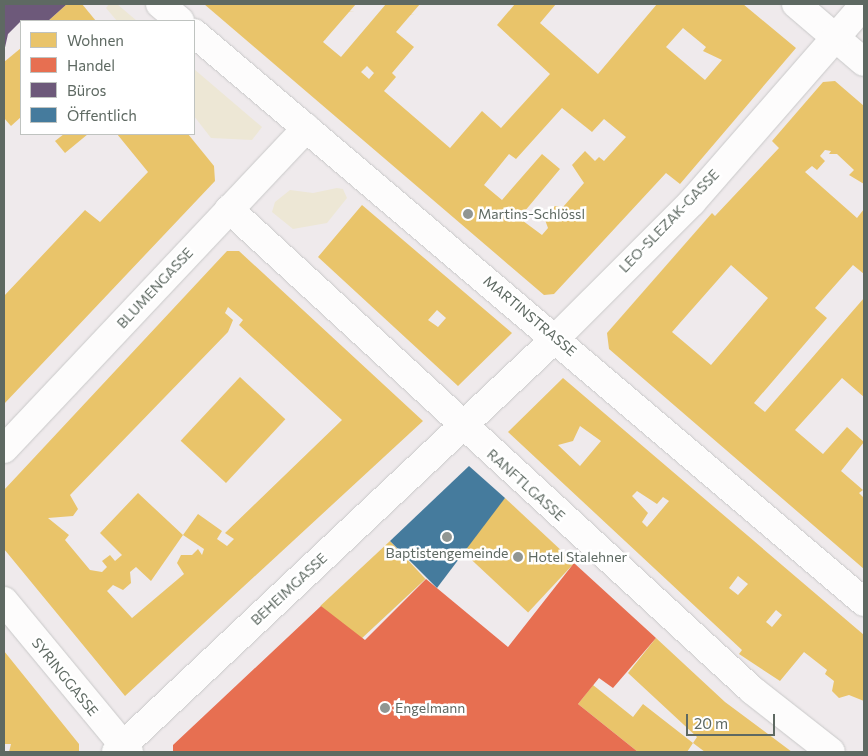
<!DOCTYPE html>
<html>
<head>
<meta charset="utf-8">
<style>
	body { margin:0 }
	#map { position:relative; width:868px; height:756px; overflow:hidden; background:#efeaec; font-family:Commissioner,sans-serif }
	div>[style] { position:absolute }
	.green>* { inset:0; background:#ede7d5 }
	.homes>* { inset:0; background:#e9c46a; transform-origin:0 0 }
	.shops>* { inset:0; background:#e76f51 }
	.offices>* { inset:0; background:#6d597a }
	.public>* { inset:0; background:#457b9d }
	.roads { filter:drop-shadow(0 0 1px #c8c8c8) drop-shadow(0 0 1px #c8c8c8) }
	.street>* { height:28px; margin:-14px; padding:0 14px; transform-origin:14px; border-radius:14px; background:#fdfcfc }
	.secondary>* { height:28px; margin:-14px; padding:0 14px; transform-origin:14px; border-radius:14px; background:#fdfcfc }
	.dots>* { width:14px; height:14px; translate:-50% -50%; box-sizing:border-box; border:2px solid #fff; border-radius:50% }
	span { translate:-50% -50%; white-space:nowrap; text-align:center; line-height:1.15; -webkit-text-stroke:5px #fff; paint-order:stroke }
	.poi-label { font-size:14px; color:#5e6962 }
	.left { translate:0 -50%; text-align:left }
	.street-label { font-size:14px; color:#5e6962 }
	.frame { position:absolute; inset:0; border:5px solid #5e6962; pointer-events:none }
	.legend { position:absolute; left:20px; top:20px; width:175px; height:115px; box-sizing:border-box; background:#fff; border:1px solid #bfc3c0; margin:0; padding:6px 9px; list-style:none; font-size:15px; color:#5e6962 }
	.legend li { display:flex; align-items:center; gap:10px; height:25px }
	.legend b { width:25px; border:1px solid #bfc3c0 }
	.scale { position:absolute; left:686px; top:714px; width:89px; height:22px; box-sizing:border-box; border:2px solid #5e6962; border-top:0; padding-left:6px; font-size:15px; line-height:18px; white-space:nowrap; color:#5e6962; -webkit-text-stroke:4px #fff; paint-order:stroke }
</style>
</head>
<body>
<div id="map">
	<div class="green">
		<i style="clip-path:polygon(109px 4px,117px 4px,137px 21px,117px 21px,106px 8px)"></i>
		<i style="clip-path:polygon(194px 69px,262px 127px,252px 140px,211px 138px,194px 116px)"></i>
		<i style="clip-path:polygon(337px 188px,343px 189px,347px 198px,327px 223px,293px 229px,272px 212px,275px 202px,290px 190px,313px 193px)"></i>
	</div>
	<div class="homes">
		<i style="clip-path:polygon(67px 4px,82px 4px,96px 21px,48px 21px)"></i>
		<i style="clip-path:polygon(evenodd,204px 4px,356px 4px,323px 42px,341px 57px,386px 4px,420px 4px,396px 32px,414px 47px,392px 73px,396px 77px,384px 91px,450px 148px,482px 111px,501px 128px,550px 74px,497px 25px,515px 4px,556px 4px,540px 23px,598px 74px,657px 4px,743px 4px,796px 48px,680px 184px,666px 173px,554px 294px,544px 295px,204px 4px,683px 28px,706px 47px,703px 51px,722px 60px,705px 80px,666px 47px,683px 28px,204px 4px,367px 66px,374px 73px,369px 79px,361px 72px,367px 66px,204px 4px,562px 108px,592px 132px,604px 119px,626px 137px,604px 161px,599px 157px,595px 161px,585px 151px,572px 165px,584px 183px,563px 207px,555px 206px,544px 217px,548px 228px,542px 235px,519px 218px,560px 169px,542px 154px,502px 200px,484px 185px,509px 154px,516px 159px,562px 108px)"></i>
		<i style="clip-path:polygon(21px 48px,21px 117px,11px 126px,4px 118px,4px 62px)"></i>
		<i style="clip-path:polygon(evenodd,835px 81px,864px 106px,864px 184px,849px 175px,854px 170px,837px 154px,829px 154px,831px 151px,825px 150px,820px 156px,825px 161px,817px 170px,812px 166px,805px 172px,857px 218px,864px 209px,864px 274px,853px 265px,815px 308px,827px 318px,754px 403px,765px 412px,864px 298px,864px 397px,842px 378px,795px 430px,823px 454px,847px 427px,864px 442px,841px 471px,863px 490px,859px 493px,864px 498px,864px 569px,609px 349px,607px 333px,712px 213px,715px 216px,779px 148px,772px 141px,823px 82px,835px 81px,731px 265px,768px 298px,711px 365px,672px 332px,731px 265px)"></i>
		<i style="clip-path:polygon(64px 134px,88px 134px,65px 153px,55px 141px)"></i>
		<i style="clip-path:polygon(117px 134px,188px 134px,214px 166px,215px 181px,4px 404px,4px 296px,85px 210px,100px 222px,148px 172px)"></i>
		<i style="clip-path:polygon(evenodd,362px 205px,512px 333px,458px 386px,318px 257px,362px 205px,437px 310px,446px 318px,438px 327px,428px 320px,437px 310px)"></i>
		<i style="clip-path:polygon(evenodd,227px 251px,239px 251px,423px 421px,125px 696px,4px 549px,4px 490px,227px 251px,228px 307px,243px 320px,239px 325px,342px 420px,225px 533px,234px 539px,227px 546px,217px 539px,222px 531px,198px 514px,183px 535px,138px 493px,100px 533px,122px 555px,115px 561px,110px 555px,102px 561px,107px 567px,102px 572px,90px 570px,65px 540px,69px 535px,48px 518px,73px 516px,78px 509px,70px 495px,228px 332px,233px 320px,225px 313px,228px 307px,227px 251px,183px 535px,204px 549px,202px 555px,198px 549px,192px 555px,181px 555px,177px 563px,184px 574px,132px 618px,107px 591px,113px 585px,123px 590px,131px 583px,130px 572px,136px 567px,151px 581px,183px 535px)"></i>
		<i style="left:240px;top:377px;width:62px;height:87px;rotate:43deg"></i>
		<i style="clip-path:polygon(evenodd,563px 378px,864px 635px,864px 701px,849px 695px,839px 698px,832px 691px,834px 681px,825px 674px,827px 670px,804px 652px,780px 681px,739px 654px,742px 650px,508px 432px,563px 378px,580px 426px,601px 441px,580px 466px,558px 445px,573px 441px,580px 426px,563px 378px,637px 491px,657px 504px,663px 497px,669px 501px,647px 527px,642px 522px,648px 513px,632px 496px,637px 491px,563px 378px,738px 576px,748px 584px,738px 595px,729px 588px,738px 576px,563px 378px,776px 610px,782px 615px,772px 627px,766px 622px,776px 610px)"></i>
		<i style="left:505px;top:498px;width:95px;height:68px;rotate:43deg"></i>
		<i style="left:390px;top:541px;width:52px;height:95px;rotate:47deg"></i>
		<i style="clip-path:polygon(656px 638px,725px 702px,792px 752px,705px 752px,693px 743px,687px 752px,638px 752px,578px 704px,593px 685px,633px 717px,643px 704px,693px 743px,697px 737px,628px 673px)"></i>
		<i style="clip-path:polygon(4px 651px,79px 744px,79px 752px,9px 752px,11px 744px,4px 744px)"></i>
	</div>
	<div class="shops">
		<i style="clip-path:polygon(574px 563px,656px 638px,613px 688px,599px 678px,578px 704px,638px 752px,173px 752px,173px 745px,321px 606px,365px 640px,426px 579px,508px 647px)"></i>
	</div>
	<div class="offices">
		<i style="clip-path:polygon(4px 4px,67px 4px,48px 21px,21px 21px,8px 34px,4px 52px)"></i>
	</div>
	<div class="public">
		<i style="clip-path:polygon(469px 466px,505px 498px,437px 588px,390px 541px)"></i>
	</div>
	<div class="roads">
		<div class="street">
			<i style="left:796px;top:4px;width:89px;rotate:40.5deg"></i>
			<i style="left:229px;top:209px;width:711px;rotate:42.6deg"></i>
			<i style="left:752px;top:690px;width:100px;rotate:38.1deg"></i>
			<i style="left:4px;top:449px;width:441px;rotate:-46.7deg"></i>
			<i style="left:4px;top:601px;width:196px;rotate:50.4deg"></i>
			<i style="left:116px;top:752px;width:604px;rotate:-43.26deg"></i>
			<i style="left:556px;top:338px;width:192px;rotate:-45deg"></i>
			<i style="left:692px;top:202px;width:262px;rotate:-48.9deg"></i>
		</div>
		<div class="secondary">
			<i style="left:160px;top:4px;width:26px;rotate:40deg"></i>
			<i style="left:194px;top:33px;width:879px;rotate:40.34deg"></i>
		</div>
	</div>
	<div class="dots">
		<i style="left:468px;top:214px;background:#919692"></i>
		<i style="left:447px;top:537px;background:#919692"></i>
		<i style="left:518px;top:557px;background:#919692"></i>
		<i style="left:385px;top:708px;background:#919692"></i>
	</div>
	<div class="poi-label">
		<span class="left" style="left:478px;top:214px">Martins-Schlössl</span>
		<span style="left:447px;top:553px">Baptistengemeinde</span>
		<span class="left" style="left:528px;top:557px">Hotel Stalehner</span>
		<span class="left" style="left:395px;top:708px">Engelmann</span>
	</div>
	<div class="street-label">
		<span style="left:669px;top:221px;rotate:-46deg">LEO-SLEZAK-GASSE</span>
		<span style="left:155px;top:288px;rotate:-47deg">BLUMENGASSE</span>
		<span style="left:530px;top:316px;rotate:40deg">MARTINSTRASSE</span>
		<span style="left:526px;top:485px;rotate:42deg">RANFTLGASSE</span>
		<span style="left:289px;top:589px;rotate:-43deg">BEHEIMGASSE</span>
		<span style="left:65px;top:677px;rotate:51deg">SYRINGGASSE</span>
	</div>
	<div class="frame"></div>
	<ul class="legend">
	<li><b style="height:14px;background:#e9c46a"></b>Wohnen</li>
	<li><b style="height:14px;background:#e76f51"></b>Handel</li>
	<li><b style="height:14px;background:#6d597a"></b>Büros</li>
	<li><b style="height:14px;background:#457b9d"></b>Öffentlich</li>
	</ul>
	<div class="scale">20 m</div>
</div>
</body>
</html>
